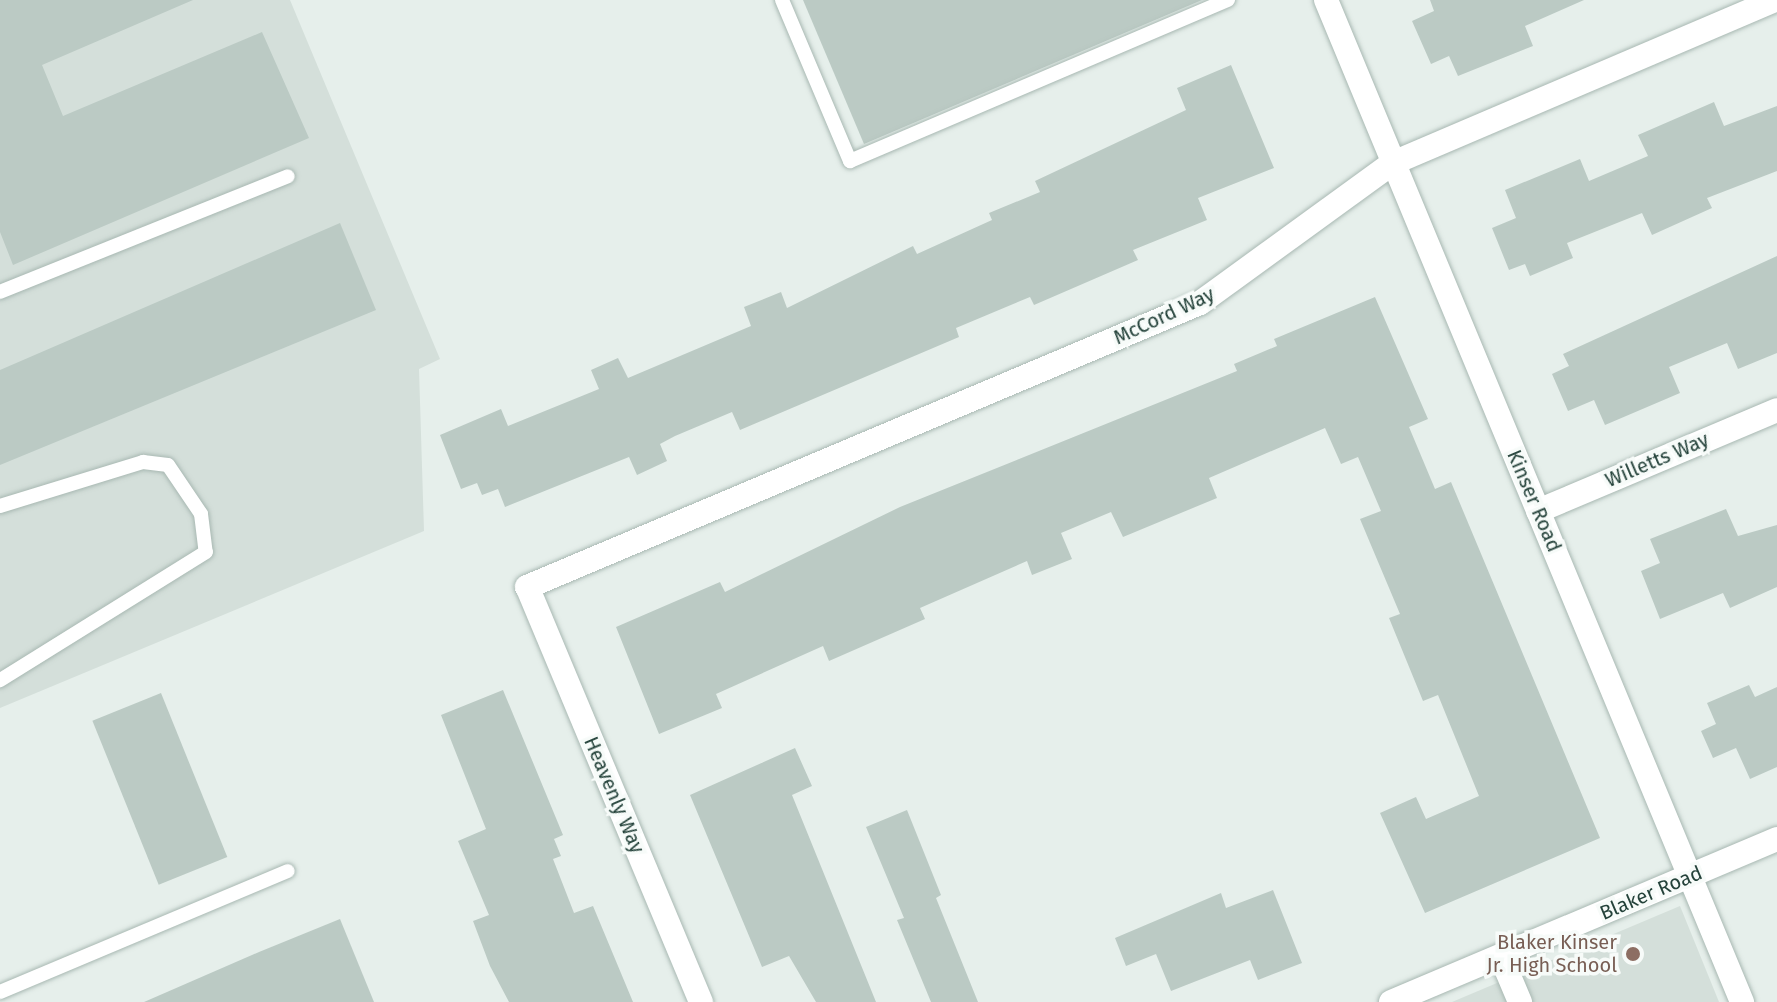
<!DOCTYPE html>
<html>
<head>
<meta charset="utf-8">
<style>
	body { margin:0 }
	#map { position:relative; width:1777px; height:1002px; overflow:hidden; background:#e6efeb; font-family:"Fira Sans",sans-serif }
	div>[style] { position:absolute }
	.built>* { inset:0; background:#d4dfda }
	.building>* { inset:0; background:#bbcac4; transform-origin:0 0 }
	.roads { filter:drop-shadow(0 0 2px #a8b8b2) drop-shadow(0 0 2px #a8b8b2) }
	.service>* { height:14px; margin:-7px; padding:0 7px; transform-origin:7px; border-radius:7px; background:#fff }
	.minor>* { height:24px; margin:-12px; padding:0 12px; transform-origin:12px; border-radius:12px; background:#fff }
	.dots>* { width:22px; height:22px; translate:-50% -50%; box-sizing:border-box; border:4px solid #f7fbf9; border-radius:50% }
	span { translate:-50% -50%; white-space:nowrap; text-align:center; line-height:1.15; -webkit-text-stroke:7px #f7fbf9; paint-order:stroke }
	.street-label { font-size:20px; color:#24423a }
	.education-label { font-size:20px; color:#785e54 }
	.right { translate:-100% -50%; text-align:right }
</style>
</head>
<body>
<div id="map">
	<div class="built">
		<i style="clip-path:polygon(0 0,290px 0,440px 359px,419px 369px,424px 531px,0 708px)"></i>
		<i style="clip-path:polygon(1680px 906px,1719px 1002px,1452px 1002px)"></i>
	</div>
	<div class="building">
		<i style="clip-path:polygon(0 0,193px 0,42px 65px,63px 116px,262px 32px,309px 138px,13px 265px,0 232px)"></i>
		<i style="clip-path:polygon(803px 0,1202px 0,864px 144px)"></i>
		<i style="clip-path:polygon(1430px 0,1584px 0,1525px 26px,1533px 46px,1458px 76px,1449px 56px,1431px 64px,1412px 21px,1434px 11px)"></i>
		<i style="clip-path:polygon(1231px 65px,1274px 168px,1198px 198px,1207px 220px,1133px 250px,1138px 260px,1034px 305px,1030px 297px,956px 328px,959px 337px,740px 430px,732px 412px,675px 436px,660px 444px,667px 461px,637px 475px,629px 457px,505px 507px,498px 489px,482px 495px,477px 483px,461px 489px,440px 435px,501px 409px,508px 426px,599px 389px,591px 370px,618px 358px,628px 378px,751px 326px,744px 307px,781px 292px,787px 308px,913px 246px,917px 254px,992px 220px,989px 213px,1040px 192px,1035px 181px,1186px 110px,1177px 88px)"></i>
		<i style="clip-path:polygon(1714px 102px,1724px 126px,1777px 106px,1777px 171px,1707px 198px,1712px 208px,1652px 235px,1642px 213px,1567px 243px,1573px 258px,1530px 276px,1525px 264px,1509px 270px,1492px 228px,1516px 218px,1505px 190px,1580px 159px,1589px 181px,1648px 156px,1638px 135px)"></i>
		<i style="clip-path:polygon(340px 223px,376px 310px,0 465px,0 370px)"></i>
		<i style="clip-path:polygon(1777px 256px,1777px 353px,1738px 369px,1727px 343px,1669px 367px,1680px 393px,1605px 425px,1594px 400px,1568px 411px,1552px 374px,1569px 366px,1563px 354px)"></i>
		<i style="clip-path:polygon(1375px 297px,1428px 419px,1409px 427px,1435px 489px,1451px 482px,1600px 838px,1425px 913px,1380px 813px,1416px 797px,1426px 819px,1479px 796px,1438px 695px,1423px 701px,1389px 618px,1400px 614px,1360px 519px,1381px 511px,1358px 457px,1341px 464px,1325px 428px,1209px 478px,1217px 498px,1123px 537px,1111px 512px,1061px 533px,1072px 559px,1032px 575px,1027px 561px,920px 608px,925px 619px,829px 661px,823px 646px,716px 694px,722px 708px,659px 734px,616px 627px,720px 582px,725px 592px,900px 507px,1237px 371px,1234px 364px,1277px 346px,1274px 339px)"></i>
		<i style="clip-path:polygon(1726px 509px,1738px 536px,1777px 525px,1777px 587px,1730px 608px,1723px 593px,1660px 619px,1641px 571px,1660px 563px,1650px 539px)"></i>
		<i style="clip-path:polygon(1749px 685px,1755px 697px,1777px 687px,1777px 767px,1750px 779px,1736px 748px,1713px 758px,1701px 731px,1716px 724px,1707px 703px)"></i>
		<i style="clip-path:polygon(503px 690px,563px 835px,554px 839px,561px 856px,553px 859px,574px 913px,593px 906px,633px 1002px,509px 1002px,490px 966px,473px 921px,489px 915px,458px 841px,486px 829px,441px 715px)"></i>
		<i style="left:161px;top:693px;width:177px;height:74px;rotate:68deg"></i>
		<i style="clip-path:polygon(795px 748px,812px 786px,792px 795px,876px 1002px,816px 1002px,789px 956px,762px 967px,690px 795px)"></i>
		<i style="clip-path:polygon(907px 810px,941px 895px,936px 898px,978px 1002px,931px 1002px,897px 920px,904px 918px,866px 827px)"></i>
		<i style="clip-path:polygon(1273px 890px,1302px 963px,1258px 980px,1250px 960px,1171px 991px,1156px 954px,1126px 966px,1115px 938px,1221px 893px,1226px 908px)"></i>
		<i style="clip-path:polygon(340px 919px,374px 1002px,144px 1002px,259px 952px)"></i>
	</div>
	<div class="roads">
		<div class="service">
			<i style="left:782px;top:0;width:175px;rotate:67.1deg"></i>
			<i style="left:850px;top:161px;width:411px;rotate:-23.1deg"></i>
			<i style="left:0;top:292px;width:310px;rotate:-21.9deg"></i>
			<i style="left:0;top:506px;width:150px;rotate:-17.1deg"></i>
			<i style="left:143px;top:462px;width:25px;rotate:7deg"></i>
			<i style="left:168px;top:465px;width:59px;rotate:56deg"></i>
			<i style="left:201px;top:514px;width:38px;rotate:83deg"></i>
			<i style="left:206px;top:552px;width:243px;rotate:148.1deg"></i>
			<i style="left:0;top:992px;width:312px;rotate:-22.8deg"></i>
		</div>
		<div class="minor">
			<i style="left:1326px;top:0;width:1085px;rotate:67.45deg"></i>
			<i style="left:1538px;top:511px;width:259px;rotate:-22.9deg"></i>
			<i style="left:1501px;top:957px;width:49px;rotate:67.1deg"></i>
			<i style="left:701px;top:1002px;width:450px;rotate:-112.7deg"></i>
			<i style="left:527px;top:587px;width:730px;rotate:-22.88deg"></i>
			<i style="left:1200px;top:303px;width:238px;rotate:-36deg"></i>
			<i style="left:1393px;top:163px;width:416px;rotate:-23.1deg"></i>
			<i style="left:1391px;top:1002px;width:419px;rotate:-22.9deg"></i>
		</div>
	</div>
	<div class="dots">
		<i style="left:1633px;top:954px;background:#8d6e63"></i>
	</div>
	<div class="street-label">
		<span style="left:1164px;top:316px;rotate:-25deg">McCord Way</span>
		<span style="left:1657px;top:460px;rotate:-23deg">Willetts Way</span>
		<span style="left:1534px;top:501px;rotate:67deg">Kinser Road</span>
		<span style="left:614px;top:795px;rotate:67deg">Heavenly Way</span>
		<span style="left:1651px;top:893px;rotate:-23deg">Blaker Road</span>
	</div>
	<div class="education-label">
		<span class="right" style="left:1617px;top:954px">Blaker Kinser<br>Jr. High School</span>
	</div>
</div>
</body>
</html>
